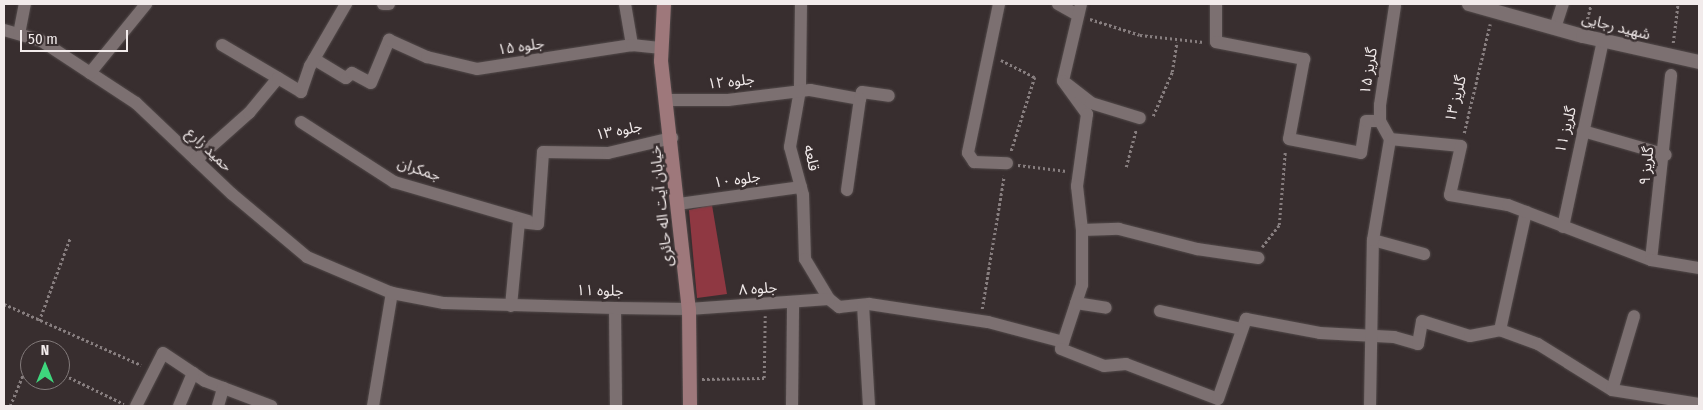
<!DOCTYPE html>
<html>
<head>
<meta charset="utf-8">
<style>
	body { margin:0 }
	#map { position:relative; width:1703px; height:410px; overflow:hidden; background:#382e2f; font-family:"Fira Sans Condensed","Noto Sans Arabic",sans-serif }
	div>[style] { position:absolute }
	.green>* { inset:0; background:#8f3842 }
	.path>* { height:2.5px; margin-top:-1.25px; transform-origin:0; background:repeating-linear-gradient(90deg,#877e7f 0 2.5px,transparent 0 5px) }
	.roads { filter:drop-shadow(0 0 1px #524a4a) drop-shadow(0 0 1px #524a4a) }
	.minor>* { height:12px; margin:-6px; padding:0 6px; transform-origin:6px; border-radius:6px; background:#7c7071 }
	.tertiary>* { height:14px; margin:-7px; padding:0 7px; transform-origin:7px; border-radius:7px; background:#7c7071 }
	.secondary>* { height:14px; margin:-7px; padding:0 7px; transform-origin:7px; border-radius:7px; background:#9e787b }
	span { translate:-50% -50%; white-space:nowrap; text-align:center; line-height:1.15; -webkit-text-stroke:5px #382e2f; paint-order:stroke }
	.street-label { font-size:15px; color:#f2ebeb }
	.frame { position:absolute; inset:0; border:5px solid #f2ebeb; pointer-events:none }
	.north { position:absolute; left:20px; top:340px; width:50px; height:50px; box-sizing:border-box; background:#382e2f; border:1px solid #827a7a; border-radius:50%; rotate:0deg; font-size:14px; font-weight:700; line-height:20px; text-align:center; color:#f2ebeb }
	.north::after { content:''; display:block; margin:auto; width:18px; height:22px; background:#3ed77d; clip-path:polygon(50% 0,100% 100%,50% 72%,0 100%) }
	.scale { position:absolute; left:20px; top:30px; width:108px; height:22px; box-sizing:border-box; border:2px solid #f2ebeb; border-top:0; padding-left:6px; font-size:15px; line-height:18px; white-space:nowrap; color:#f2ebeb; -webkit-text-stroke:4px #382e2f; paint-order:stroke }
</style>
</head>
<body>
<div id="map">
	<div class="green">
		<i style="clip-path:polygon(712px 205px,727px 294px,697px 298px,689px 210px)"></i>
	</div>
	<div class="path">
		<i style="left:1090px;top:19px;width:52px;rotate:17.7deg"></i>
		<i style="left:1140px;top:35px;width:64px;rotate:6.2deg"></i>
		<i style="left:1586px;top:24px;width:21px;rotate:-76deg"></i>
		<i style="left:1673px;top:43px;width:39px;rotate:-83deg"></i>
		<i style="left:1001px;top:60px;width:38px;rotate:27deg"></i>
		<i style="left:1035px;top:77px;width:79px;rotate:107.7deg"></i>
		<i style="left:1153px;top:116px;width:48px;rotate:-66.6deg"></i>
		<i style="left:1172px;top:72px;width:30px;rotate:-81deg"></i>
		<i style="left:1464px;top:133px;width:112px;rotate:-76.6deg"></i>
		<i style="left:1018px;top:165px;width:49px;rotate:7deg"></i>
		<i style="left:1126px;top:167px;width:38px;rotate:-75deg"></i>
		<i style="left:1262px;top:247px;width:28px;rotate:-52deg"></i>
		<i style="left:1279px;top:225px;width:73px;rotate:-85.3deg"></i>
		<i style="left:4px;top:304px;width:150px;rotate:24deg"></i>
		<i style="left:982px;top:309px;width:135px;rotate:-80.6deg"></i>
		<i style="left:39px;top:321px;width:89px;rotate:-69.5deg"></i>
		<i style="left:60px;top:373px;width:71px;rotate:25.8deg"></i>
		<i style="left:702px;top:379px;width:62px;rotate:-0.9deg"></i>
		<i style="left:764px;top:378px;width:62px;rotate:-89.1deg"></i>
		<i style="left:10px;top:406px;width:52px;rotate:-67.4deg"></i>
	</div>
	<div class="roads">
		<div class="minor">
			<i style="left:383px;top:4px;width:6px"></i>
			<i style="left:625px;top:4px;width:42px;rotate:80.3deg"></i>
			<i style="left:801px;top:4px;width:86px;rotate:90.7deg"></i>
			<i style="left:800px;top:90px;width:58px;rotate:100deg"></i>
			<i style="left:790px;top:147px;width:50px;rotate:74.8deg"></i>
			<i style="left:803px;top:195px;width:64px;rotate:88.2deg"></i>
			<i style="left:805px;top:259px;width:47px;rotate:59deg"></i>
			<i style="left:829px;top:299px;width:13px;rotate:39deg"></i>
			<i style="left:839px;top:307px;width:30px;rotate:-6deg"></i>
			<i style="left:869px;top:304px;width:120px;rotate:8.6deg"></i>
			<i style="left:988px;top:322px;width:78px;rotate:14.9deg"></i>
			<i style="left:999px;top:4px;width:152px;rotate:101.8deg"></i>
			<i style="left:968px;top:153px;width:11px;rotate:56deg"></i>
			<i style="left:974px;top:162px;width:33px;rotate:2deg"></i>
			<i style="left:1058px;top:4px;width:23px;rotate:29deg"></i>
			<i style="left:1081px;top:4px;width:79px;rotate:103.2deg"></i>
			<i style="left:1063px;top:81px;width:41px;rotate:54deg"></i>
			<i style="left:1087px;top:114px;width:73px;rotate:97.9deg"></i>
			<i style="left:1077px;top:186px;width:44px;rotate:83.5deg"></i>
			<i style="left:1082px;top:230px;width:37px;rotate:-2deg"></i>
			<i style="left:1119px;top:229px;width:81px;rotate:14.4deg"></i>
			<i style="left:1197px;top:249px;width:62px;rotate:8.4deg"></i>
			<i style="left:1216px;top:4px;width:38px;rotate:90deg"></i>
			<i style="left:1216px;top:42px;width:90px;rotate:10.9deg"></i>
			<i style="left:1304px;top:59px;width:81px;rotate:100.6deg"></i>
			<i style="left:1289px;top:139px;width:73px;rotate:11deg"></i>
			<i style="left:1361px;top:153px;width:32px;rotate:-81deg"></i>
			<i style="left:1366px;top:121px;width:14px"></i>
			<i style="left:1555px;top:28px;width:25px;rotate:-72deg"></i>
			<i style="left:4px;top:30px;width:37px;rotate:16deg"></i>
			<i style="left:40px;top:40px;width:115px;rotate:33.3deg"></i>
			<i style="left:136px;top:103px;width:132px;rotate:43.5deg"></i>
			<i style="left:232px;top:194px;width:98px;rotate:40deg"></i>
			<i style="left:307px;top:257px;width:92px;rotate:23deg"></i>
			<i style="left:19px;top:34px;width:31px;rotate:-79deg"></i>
			<i style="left:222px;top:45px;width:65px;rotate:30.5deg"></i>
			<i style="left:314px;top:59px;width:37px;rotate:31deg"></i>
			<i style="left:346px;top:78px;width:8px;rotate:-40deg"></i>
			<i style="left:352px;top:73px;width:21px;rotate:28deg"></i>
			<i style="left:371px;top:83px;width:47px;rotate:-67.3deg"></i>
			<i style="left:389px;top:40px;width:42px;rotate:24.1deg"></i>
			<i style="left:427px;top:57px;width:51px;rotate:13.5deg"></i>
			<i style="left:477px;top:69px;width:157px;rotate:-8.8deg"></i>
			<i style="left:632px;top:45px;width:30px;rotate:6deg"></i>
			<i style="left:90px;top:73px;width:89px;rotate:-50.9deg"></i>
			<i style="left:1067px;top:84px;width:31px;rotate:38deg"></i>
			<i style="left:1091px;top:103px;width:51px;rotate:17deg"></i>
			<i style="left:666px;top:100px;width:62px"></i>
			<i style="left:728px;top:100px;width:83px;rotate:-7deg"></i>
			<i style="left:810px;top:90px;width:51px;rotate:10.2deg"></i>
			<i style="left:860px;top:99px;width:7px;rotate:-74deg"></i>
			<i style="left:862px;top:92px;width:27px;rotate:8deg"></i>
			<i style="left:301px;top:122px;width:111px;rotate:32.8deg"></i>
			<i style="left:394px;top:182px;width:140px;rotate:16.2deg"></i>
			<i style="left:1583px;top:131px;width:86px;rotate:16.1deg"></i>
			<i style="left:1390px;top:139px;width:21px;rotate:-119deg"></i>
			<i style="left:1380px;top:121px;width:16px;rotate:-90deg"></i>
			<i style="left:1380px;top:105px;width:100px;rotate:-81.4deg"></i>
			<i style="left:196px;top:160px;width:71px;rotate:-41.6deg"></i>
			<i style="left:249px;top:113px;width:45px;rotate:-50.4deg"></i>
			<i style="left:278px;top:78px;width:27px;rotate:31deg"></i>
			<i style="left:301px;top:92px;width:28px;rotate:-71deg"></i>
			<i style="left:310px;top:66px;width:72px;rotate:-59.9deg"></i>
			<i style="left:847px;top:190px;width:92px;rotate:-81.9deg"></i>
			<i style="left:678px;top:204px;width:124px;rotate:-7.9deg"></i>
			<i style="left:1563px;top:227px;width:190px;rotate:-77.9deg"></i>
			<i style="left:1082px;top:230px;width:55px;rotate:90deg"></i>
			<i style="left:1082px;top:285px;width:67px;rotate:108.2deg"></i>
			<i style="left:1061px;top:349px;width:46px;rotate:21.6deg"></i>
			<i style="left:1104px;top:366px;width:22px;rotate:-5deg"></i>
			<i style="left:1126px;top:364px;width:98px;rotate:20.8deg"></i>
			<i style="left:1218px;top:399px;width:85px;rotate:-70.7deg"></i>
			<i style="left:1246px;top:319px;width:75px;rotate:10.7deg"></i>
			<i style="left:1320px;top:333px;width:74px;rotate:3.1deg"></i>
			<i style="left:1394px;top:337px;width:25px;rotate:16deg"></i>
			<i style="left:1418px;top:344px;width:23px;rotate:-80deg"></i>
			<i style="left:1422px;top:321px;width:50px;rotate:17.4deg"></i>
			<i style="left:1470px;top:336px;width:31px;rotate:-11deg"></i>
			<i style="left:1500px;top:330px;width:40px;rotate:20.2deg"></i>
			<i style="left:1538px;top:344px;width:87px;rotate:31.9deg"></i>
			<i style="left:1612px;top:390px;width:88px;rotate:9.1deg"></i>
			<i style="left:1373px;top:240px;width:53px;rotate:15.4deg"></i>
			<i style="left:1651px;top:260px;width:186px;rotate:-83.8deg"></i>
			<i style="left:1076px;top:303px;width:30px;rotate:9deg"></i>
			<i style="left:863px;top:305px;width:101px;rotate:86.6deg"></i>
			<i style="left:511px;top:306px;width:84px;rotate:-84.6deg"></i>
			<i style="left:519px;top:222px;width:19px;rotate:6deg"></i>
			<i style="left:538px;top:224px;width:72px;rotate:-86deg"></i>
			<i style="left:543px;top:152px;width:65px;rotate:0.9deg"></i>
			<i style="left:608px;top:153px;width:66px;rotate:-13.2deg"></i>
			<i style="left:615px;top:308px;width:98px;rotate:89.4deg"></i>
			<i style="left:1160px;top:311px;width:84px;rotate:12.4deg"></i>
			<i style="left:1500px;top:330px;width:121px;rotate:-77.6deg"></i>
			<i style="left:1612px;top:390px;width:77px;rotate:-73.4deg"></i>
			<i style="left:136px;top:406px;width:59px;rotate:-63deg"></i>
			<i style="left:163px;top:353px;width:50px;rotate:33.7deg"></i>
			<i style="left:205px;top:381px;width:71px;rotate:20.7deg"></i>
			<i style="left:179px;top:406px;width:36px;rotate:-67deg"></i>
			<i style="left:218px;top:406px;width:19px;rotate:-74deg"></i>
			<i style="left:373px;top:406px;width:115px;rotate:-80.5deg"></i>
			<i style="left:392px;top:293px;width:53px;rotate:10.9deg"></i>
			<i style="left:444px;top:303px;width:171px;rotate:1.7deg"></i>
			<i style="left:615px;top:308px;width:74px;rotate:0.8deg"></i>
			<i style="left:689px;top:309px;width:140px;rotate:-4.1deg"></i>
			<i style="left:792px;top:406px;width:103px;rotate:-89.4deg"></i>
			<i style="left:1370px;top:406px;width:166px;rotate:-89deg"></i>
			<i style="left:1373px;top:240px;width:102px;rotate:-80.4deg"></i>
			<i style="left:1390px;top:139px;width:71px;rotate:5.6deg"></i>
			<i style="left:1461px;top:146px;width:50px;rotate:102.7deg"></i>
			<i style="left:1450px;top:195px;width:59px;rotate:9.8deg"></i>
			<i style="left:1508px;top:205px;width:153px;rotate:21deg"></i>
			<i style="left:1651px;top:260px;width:49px;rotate:9.5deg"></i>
		</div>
		<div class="tertiary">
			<i style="left:1469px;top:4px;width:118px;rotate:15.7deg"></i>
			<i style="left:1583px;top:36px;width:119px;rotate:12.6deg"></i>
		</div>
		<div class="secondary">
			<i style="left:664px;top:4px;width:57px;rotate:93deg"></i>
			<i style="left:661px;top:61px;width:250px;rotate:83.6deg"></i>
			<i style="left:689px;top:309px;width:97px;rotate:89.4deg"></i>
		</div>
	</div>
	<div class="street-label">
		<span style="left:1616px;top:27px;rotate:14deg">شهید رجایی</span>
		<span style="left:521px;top:47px;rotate:-8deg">جلوه ۱۵</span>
		<span style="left:1369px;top:71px;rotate:-81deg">گلریز ۱۵</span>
		<span style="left:731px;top:82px;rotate:-6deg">جلوه ۱۲</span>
		<span style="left:1456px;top:99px;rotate:-76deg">گلریز ۱۳</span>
		<span style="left:1566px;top:130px;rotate:-76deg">گلریز ۱۱</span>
		<span style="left:619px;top:131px;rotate:-11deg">جلوه ۱۳</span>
		<span style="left:209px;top:150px;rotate:44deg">حمید زارع</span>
		<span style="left:811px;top:158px;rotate:78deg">قلعه</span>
		<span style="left:1647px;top:166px;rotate:-84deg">گلریز ۹</span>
		<span style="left:419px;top:170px;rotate:19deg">جمکران</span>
		<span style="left:737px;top:180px;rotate:-8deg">جلوه ۱۰</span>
		<span style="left:662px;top:206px;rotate:-96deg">خیابان آیت اله حائری</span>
		<span style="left:758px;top:289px;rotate:-4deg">جلوه ۸</span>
		<span style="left:600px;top:291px;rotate:1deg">جلوه ۱۱</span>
	</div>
	<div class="frame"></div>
	<div class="north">N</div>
	<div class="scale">50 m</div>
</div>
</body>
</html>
